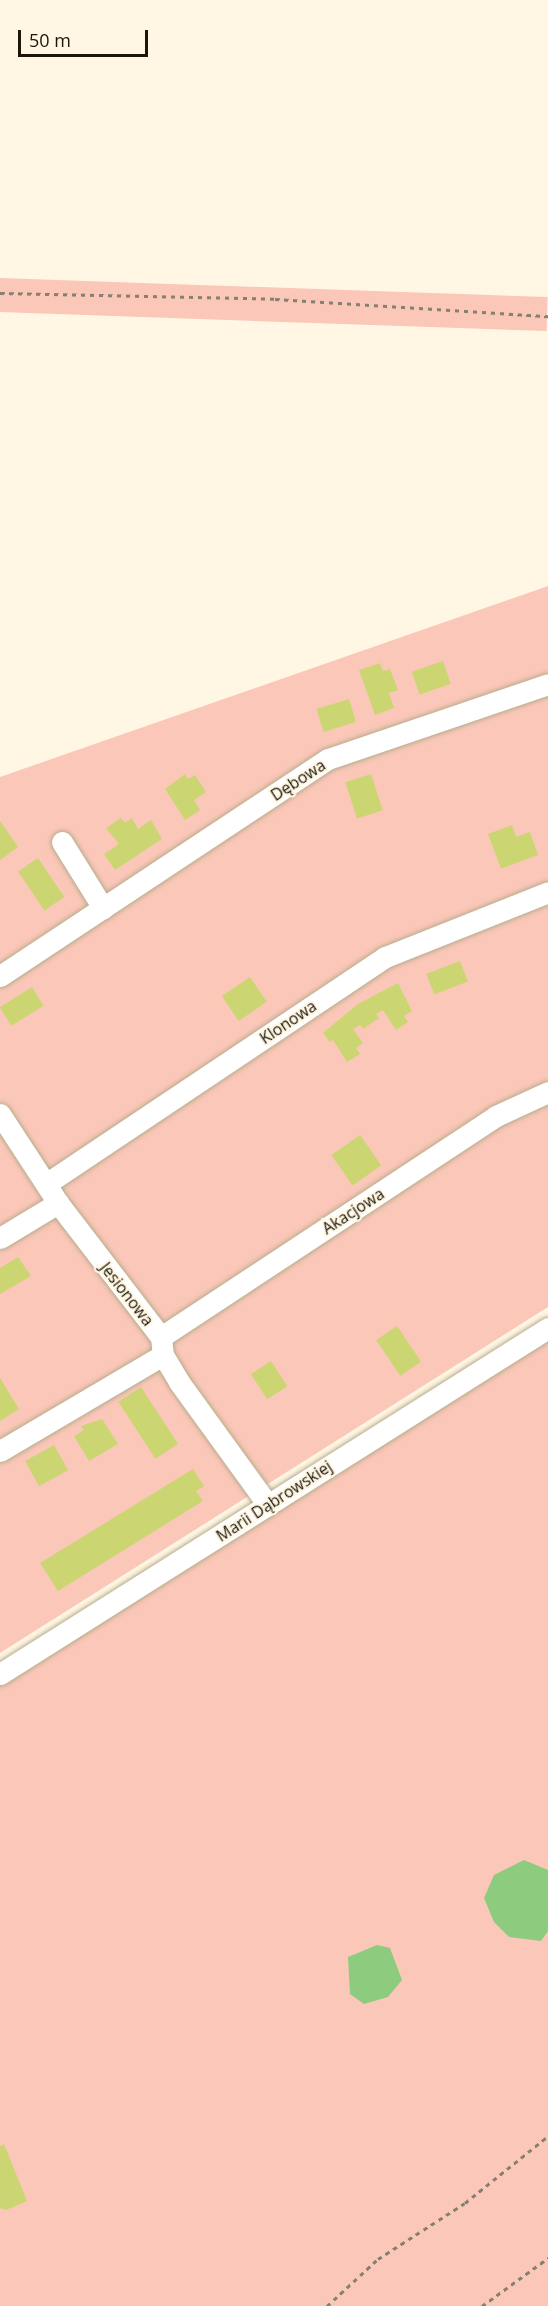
<!DOCTYPE html>
<html>
<head>
<meta charset="utf-8">
<style>
	body { margin:0 }
	#map { position:relative; width:548px; height:2306px; overflow:hidden; background:#fff7e4; font-family:"Open Sans",sans-serif }
	div>[style] { position:absolute }
	.green>* { inset:0; background:#fbc7b8; transform-origin:0 0 }
	.water>* { inset:0; background:#8dcc7e }
	.building>* { inset:0; background:#cbd672; transform-origin:0 0 }
	.path>* { height:3px; margin-top:-1.5px; transform-origin:0; background:repeating-linear-gradient(90deg,#868071 0 4.5px,transparent 0 9px) }
	.roads { filter:drop-shadow(0 0 2px #b8ac8d) drop-shadow(0 0 2px #b8ac8d) }
	.minor>* { height:21px; margin:-10.5px; padding:0 10.5px; transform-origin:10.5px; border-radius:10.5px; background:#fff }
	span { translate:-50% -50%; white-space:nowrap; text-align:center; line-height:1.15; -webkit-text-stroke:4.5px #fff7e4; paint-order:stroke }
	.street-label { font-size:16px; color:#1c170b }
	.scale { position:absolute; left:18px; top:30px; width:130px; height:27px; box-sizing:border-box; border:3px solid #1c170b; border-top:0; padding-left:8px; font-size:18px; line-height:21px; white-space:nowrap; color:#1c170b; -webkit-text-stroke:4px #fff7e4; paint-order:stroke }
</style>
</head>
<body>
<div id="map">
	<div class="green">
		<i style="left:0;top:278px;width:548px;height:34px;rotate:2deg"></i>
		<i style="clip-path:polygon(548px 586px,548px 1307px,0 1653px,0 777px)"></i>
		<i style="clip-path:polygon(548px 1338px,548px 2306px,0 2306px,0 1684px)"></i>
	</div>
	<div class="water">
		<i style="clip-path:polygon(524px 1860px,548px 1870px,548px 1931px,541px 1941px,509px 1937px,494px 1922px,484px 1898px,494px 1875px)"></i>
		<i style="clip-path:polygon(377px 1945px,390px 1948px,402px 1980px,388px 1997px,364px 2004px,350px 1994px,348px 1957px)"></i>
	</div>
	<div class="building">
		<i style="left:443px;top:661px;width:24px;height:33px;rotate:71deg"></i>
		<i style="clip-path:polygon(380px 663px,383px 671px,390px 669px,398px 690px,389px 693px,394px 708px,375px 715px,359px 670px)"></i>
		<i style="left:349px;top:699px;width:24px;height:34px;rotate:73deg"></i>
		<i style="clip-path:polygon(185px 774px,188px 779px,195px 775px,206px 792px,194px 800px,200px 810px,185px 820px,165px 789px)"></i>
		<i style="left:371px;top:774px;width:38px;height:27px;rotate:72deg"></i>
		<i style="clip-path:polygon(121px 818px,125px 823px,132px 818px,138px 829px,151px 820px,162px 839px,115px 870px,104px 854px,119px 844px,106px 828px)"></i>
		<i style="clip-path:polygon(0 821px,18px 847px,0 860px)"></i>
		<i style="clip-path:polygon(512px 825px,516px 837px,530px 832px,538px 855px,501px 869px,488px 834px)"></i>
		<i style="left:38px;top:858px;width:47px;height:24px;rotate:56deg"></i>
		<i style="left:460px;top:961px;width:22px;height:36px;rotate:69deg"></i>
		<i style="left:250px;top:977px;width:30px;height:34px;rotate:56deg"></i>
		<i style="clip-path:polygon(398px 983px,412px 1011px,404px 1016px,408px 1022px,396px 1030px,383px 1010px,376px 1014px,379px 1018px,363px 1029px,360px 1025px,353px 1029px,363px 1043px,356px 1048px,360px 1054px,347px 1062px,333px 1040px,330px 1042px,323px 1033px,358px 1004px)"></i>
		<i style="left:32px;top:987px;width:22px;height:38px;rotate:58deg"></i>
		<i style="left:360px;top:1135px;width:37px;height:35px;rotate:55deg"></i>
		<i style="clip-path:polygon(18px 1257px,31px 1276px,0 1294px,0 1268px)"></i>
		<i style="left:397px;top:1326px;width:43px;height:25px;rotate:56deg"></i>
		<i style="left:271px;top:1361px;width:30px;height:24px;rotate:57deg"></i>
		<i style="clip-path:polygon(0 1378px,19px 1409px,0 1421px)"></i>
		<i style="left:141px;top:1387px;width:68px;height:27px;rotate:57deg"></i>
		<i style="clip-path:polygon(102px 1419px,118px 1444px,89px 1461px,74px 1436px,84px 1430px,81px 1426px)"></i>
		<i style="left:54px;top:1445px;width:29px;height:33px;rotate:61deg"></i>
		<i style="clip-path:polygon(193px 1469px,204px 1486px,196px 1491px,203px 1501px,58px 1591px,40px 1563px)"></i>
		<i style="clip-path:polygon(4px 2144px,27px 2201px,6px 2210px,0 2208px,0 2146px)"></i>
	</div>
	<div class="path">
		<i style="left:0;top:293px;width:275px;rotate:1.2deg"></i>
		<i style="left:275px;top:299px;width:274px;rotate:3.6deg"></i>
		<i style="left:327px;top:2306px;width:69px;rotate:-42.7deg"></i>
		<i style="left:378px;top:2259px;width:103px;rotate:-32.8deg"></i>
		<i style="left:465px;top:2203px;width:107px;rotate:-38.9deg"></i>
		<i style="left:482px;top:2306px;width:82px;rotate:-36deg"></i>
	</div>
	<div class="roads">
		<div class="minor">
			<i style="left:62px;top:842px;width:78px;rotate:58.2deg"></i>
			<i style="left:0;top:976px;width:393px;rotate:-33.5deg"></i>
			<i style="left:328px;top:759px;width:232px;rotate:-18.8deg"></i>
			<i style="left:0;top:1114px;width:106px;rotate:56.9deg"></i>
			<i style="left:58px;top:1203px;width:169px;rotate:52.5deg"></i>
			<i style="left:161px;top:1337px;width:18px;rotate:84deg"></i>
			<i style="left:163px;top:1355px;width:31px;rotate:59deg"></i>
			<i style="left:179px;top:1382px;width:152px;rotate:54.1deg"></i>
			<i style="left:46px;top:1184px;width:408px;rotate:-33.8deg"></i>
			<i style="left:385px;top:957px;width:175px;rotate:-21.7deg"></i>
			<i style="left:0;top:1238px;width:68px;rotate:-31.1deg"></i>
			<i style="left:161px;top:1337px;width:401px;rotate:-33.4deg"></i>
			<i style="left:496px;top:1116px;width:57px;rotate:-24.8deg"></i>
			<i style="left:0;top:1451px;width:189px;rotate:-30.5deg"></i>
			<i style="left:0;top:1674px;width:648px;rotate:-32.27deg"></i>
		</div>
	</div>
	<div class="street-label">
		<span style="left:298px;top:780px;rotate:-33deg">Dębowa</span>
		<span style="left:288px;top:1022px;rotate:-34deg">Klonowa</span>
		<span style="left:353px;top:1211px;rotate:-33deg">Akacjowa</span>
		<span style="left:127px;top:1294px;rotate:52deg">Jesionowa</span>
		<span style="left:274px;top:1501px;rotate:-33deg">Marii Dąbrowskiej</span>
	</div>
	<div class="scale">50 m</div>
</div>
</body>
</html>
